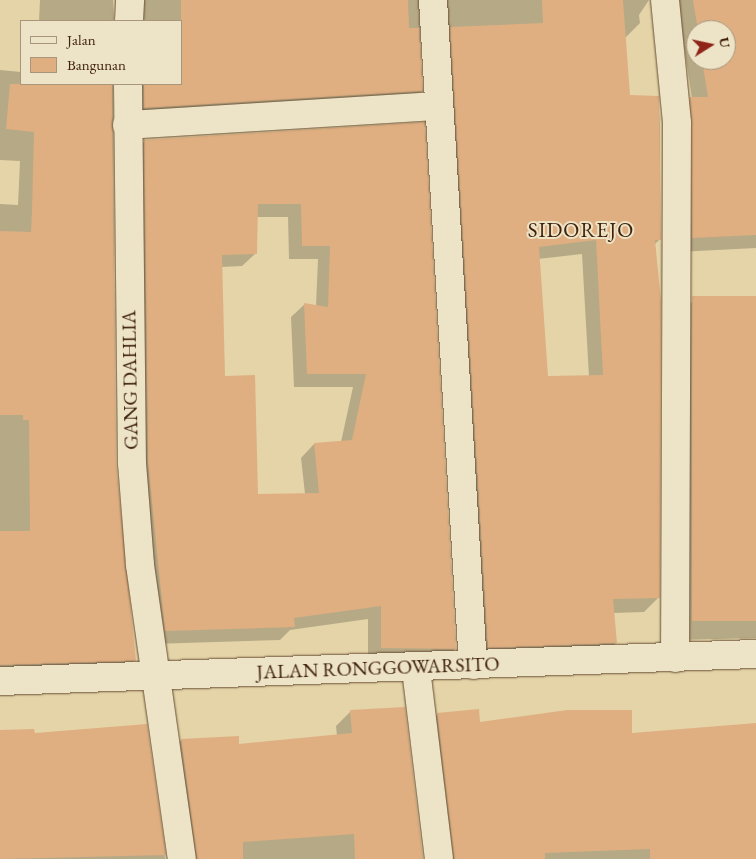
<!DOCTYPE html>
<html>
<head>
<meta charset="utf-8">
<style>
	body { margin:0 }
	#map { position:relative; width:756px; height:859px; overflow:hidden; background:#e4d4a8; font-family:"EB Garamond",serif }
	div>[style] { position:absolute }
	.shadow>* { inset:0; background:#0003 }
	.building>* { inset:0; background:#dfaf82; transform-origin:0 0 }
	.roads { filter:drop-shadow(0 0 1px #684e33) drop-shadow(0 0 1px #684e33) }
	.minor>* { height:28px; margin:-14px; padding:0 14px; transform-origin:14px; border-radius:14px; background:#ede3c6 }
	span { translate:-50% -50%; white-space:nowrap; text-align:center; line-height:1.15; -webkit-text-stroke:4px #ede3c6; paint-order:stroke }
	.street-label { font-size:20px; color:#3f210c }
	.neighbourhood-label { font-size:21px; color:#3f210c; letter-spacing:1px }
	.legend { position:absolute; left:20px; top:20px; width:162px; height:65px; box-sizing:border-box; background:#ede3c6; border:1px solid #a7957c; margin:0; padding:6px 9px; list-style:none; font-size:15px; color:#3f210c }
	.legend li { display:flex; align-items:center; gap:10px; height:25px }
	.legend b { width:25px; border:1px solid #a7957c }
	.north { position:absolute; left:686px; top:20px; width:50px; height:50px; box-sizing:border-box; background:#ede3c6; border:1px solid #a7957c; border-radius:50%; rotate:80deg; font-size:14px; font-weight:700; line-height:20px; text-align:center; color:#3f210c }
	.north::after { content:''; display:block; margin:auto; width:18px; height:22px; background:#8f2418; clip-path:polygon(50% 0,100% 100%,50% 72%,0 100%) }
</style>
</head>
<body>
<div id="map">
	<div class="shadow">
		<i style="clip-path:polygon(40px 0,419px 0,422px 91px,407px 105px,130px 122px,115px 84px,181px 84px,181px 21px,131px 21px,125px 1px,113px 0,114px 21px,39px 21px)"></i>
		<i style="clip-path:polygon(evenodd,425px 0,649px 0,639px 15px,640px 23px,625px 38px,629px 97px,658px 97px,660px 124px,660px 239px,654px 245px,658px 598px,644px 612px,613px 613px,616px 643px,602px 657px,474px 662px,425px 0,582px 254px,589px 377px,546px 378px,538px 259px,582px 254px)"></i>
		<i style="clip-path:polygon(evenodd,652px 0,756px 0,756px 248px,678px 252px,676px 112px,692px 98px,679px 14px,652px 0,696px 30px,726px 30px,726px 60px,696px 60px,696px 30px)"></i>
		<i style="clip-path:polygon(0 70px,21px 72px,21px 84px,113px 84px,115px 463px,135px 660px,120px 674px,0 679px,0 204px,18px 205px,20px 161px,0 160px)"></i>
		<i style="clip-path:polygon(evenodd,424px 124px,455px 649px,442px 662px,368px 661px,368px 619px,290px 630px,280px 640px,152px 644px,131px 154px,145px 141px,424px 124px,257px 217px,288px 217px,289px 259px,318px 259px,316px 306px,305px 304px,291px 317px,294px 387px,353px 387px,341px 442px,314px 444px,301px 458px,305px 494px,257px 495px,224px 377px,221px 267px,242px 266px,256px 253px,257px 217px)"></i>
		<i style="clip-path:polygon(756px 298px,756px 638px,677px 640px,678px 315px,693px 301px)"></i>
		<i style="clip-path:polygon(351px 711px,422px 859px,182px 859px,167px 754px,181px 740px,238px 745px,337px 736px,336px 726px)"></i>
		<i style="clip-path:polygon(438px 714px,479px 724px,631px 735px,756px 724px,756px 859px,439px 859px,423px 729px)"></i>
		<i style="clip-path:polygon(146px 725px,165px 859px,0 859px,0 732px,34px 735px)"></i>
	</div>
	<div class="building">
		<i style="clip-path:polygon(181px 0,408px 0,409px 28px,419px 28px,423px 91px,144px 108px,144px 84px,181px 84px)"></i>
		<i style="clip-path:polygon(evenodd,542px 0,623px 0,630px 95px,659px 96px,661px 240px,655px 240px,661px 301px,660px 598px,613px 599px,617px 643px,488px 648px,450px 27px,543px 23px,542px 0,596px 240px,603px 375px,548px 376px,539px 247px,596px 240px)"></i>
		<i style="clip-path:polygon(693px 0,756px 0,756px 235px,692px 238px,690px 97px,708px 97px,702px 60px,726px 60px,726px 30px,698px 30px)"></i>
		<i style="clip-path:polygon(10px 84px,112px 84px,116px 463px,136px 661px,0 665px,0 531px,30px 531px,29px 420px,23px 420px,23px 415px,0 415px,0 231px,31px 232px,32px 211px,34px 132px,6px 129px)"></i>
		<i style="clip-path:polygon(evenodd,425px 122px,456px 649px,381px 648px,381px 606px,294px 618px,295px 627px,165px 631px,148px 462px,144px 140px,425px 122px,258px 204px,301px 204px,302px 246px,330px 246px,328px 307px,304px 303px,307px 374px,366px 374px,352px 440px,314px 443px,319px 493px,258px 494px,255px 375px,225px 376px,222px 255px,257px 254px,258px 204px)"></i>
		<i style="left:756px;top:296px;width:325px;height:64px;rotate:90deg"></i>
		<i style="clip-path:polygon(405px 707px,423px 859px,355px 859px,354px 834px,243px 842px,243px 859px,197px 859px,181px 739px,239px 736px,239px 744px,352px 733px,350px 710px)"></i>
		<i style="clip-path:polygon(479px 709px,480px 722px,567px 710px,632px 710px,632px 733px,756px 723px,756px 859px,650px 859px,650px 849px,545px 853px,545px 859px,454px 859px,437px 713px)"></i>
		<i style="clip-path:polygon(147px 724px,166px 855px,0 859px,0 730px,34px 729px,35px 733px)"></i>
	</div>
	<div class="roads">
		<div class="minor">
			<i style="left:433px;top:0;width:666px;rotate:86.56deg"></i>
			<i style="left:665px;top:0;width:124px;rotate:84.4deg"></i>
			<i style="left:677px;top:123px;width:535px;rotate:90.21deg"></i>
			<i style="left:129px;top:21px;width:21px;rotate:-87deg"></i>
			<i style="left:128px;top:84px;width:379px;rotate:89.4deg"></i>
			<i style="left:132px;top:463px;width:102px;rotate:85.5deg"></i>
			<i style="left:140px;top:565px;width:297px;rotate:81.9deg"></i>
			<i style="left:127px;top:125px;width:312px;rotate:-3.5deg"></i>
			<i style="left:416px;top:669px;width:191px;rotate:83.1deg"></i>
			<i style="left:0;top:681px;width:756px;rotate:-2.05deg"></i>
		</div>
	</div>
	<div class="street-label">
		<span style="left:130px;top:380px;rotate:-91deg">GANG DAHLIA</span>
		<span style="left:378px;top:668px;rotate:-2deg">JALAN RONGGOWARSITO</span>
	</div>
	<div class="neighbourhood-label">
		<span style="left:581px;top:230px">SIDOREJO</span>
	</div>
	<ul class="legend">
	<li><b style="height:6px;background:#ede3c6"></b>Jalan</li>
	<li><b style="height:14px;background:#dfaf82"></b>Bangunan</li>
	</ul>
	<div class="north">U</div>
</div>
</body>
</html>
